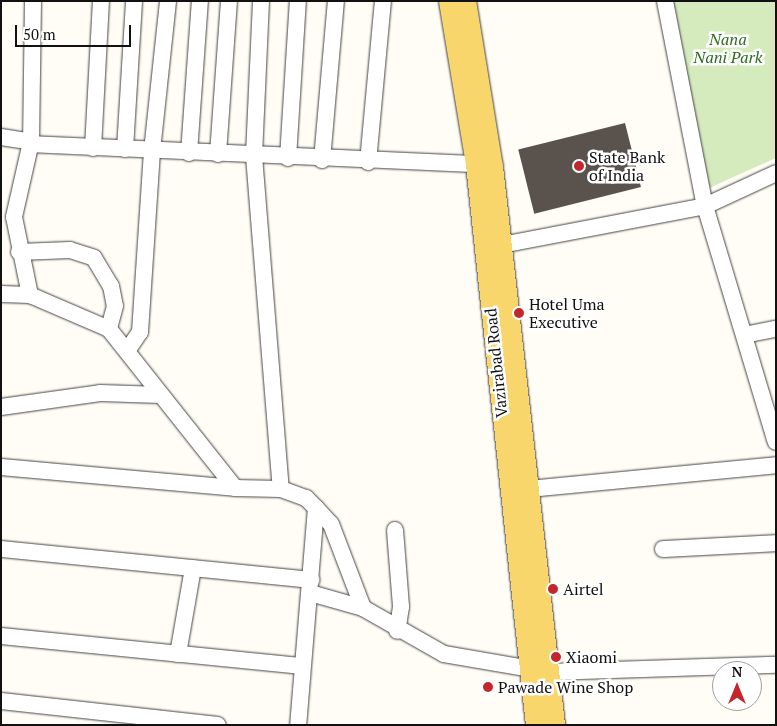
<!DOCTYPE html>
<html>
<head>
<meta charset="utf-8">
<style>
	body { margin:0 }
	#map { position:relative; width:777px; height:726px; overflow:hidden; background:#fffdf5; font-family:"PT Serif",serif }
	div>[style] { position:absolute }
	.green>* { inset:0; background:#d5ebbd }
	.building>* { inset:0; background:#5a524d; transform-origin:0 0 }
	.roads { filter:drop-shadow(0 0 1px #444) drop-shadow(0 0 1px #444) }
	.minor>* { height:16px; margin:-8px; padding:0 8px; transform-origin:8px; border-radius:8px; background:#fff }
	.major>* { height:20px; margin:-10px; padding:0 10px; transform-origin:10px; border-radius:10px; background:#f9d66b }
	.dots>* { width:14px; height:14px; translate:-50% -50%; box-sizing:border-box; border:2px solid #fff; border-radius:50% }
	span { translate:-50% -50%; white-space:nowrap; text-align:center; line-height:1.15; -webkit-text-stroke:5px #fff; paint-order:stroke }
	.park-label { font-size:16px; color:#2f6b1f; font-style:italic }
	.poi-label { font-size:16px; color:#111 }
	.left { translate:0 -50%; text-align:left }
	.street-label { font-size:16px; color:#111 }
	.frame { position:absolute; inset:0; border:2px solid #111; pointer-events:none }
	.north { position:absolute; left:712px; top:661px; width:50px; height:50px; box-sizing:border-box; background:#fff; border:1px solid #a0a0a0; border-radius:50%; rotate:0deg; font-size:14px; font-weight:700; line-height:20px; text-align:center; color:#111 }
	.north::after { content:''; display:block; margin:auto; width:18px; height:22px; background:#c4262e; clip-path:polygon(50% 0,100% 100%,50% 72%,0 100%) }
	.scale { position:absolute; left:15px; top:25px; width:116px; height:22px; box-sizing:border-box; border:2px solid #111; border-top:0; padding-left:6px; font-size:15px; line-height:18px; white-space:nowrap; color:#111; -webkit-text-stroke:4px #fff; paint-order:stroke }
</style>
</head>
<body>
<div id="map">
	<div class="green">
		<i style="clip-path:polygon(670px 1px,776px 1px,776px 158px,709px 188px)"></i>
	</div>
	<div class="building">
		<i style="left:625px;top:123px;width:66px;height:110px;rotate:76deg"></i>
	</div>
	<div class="roads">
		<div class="minor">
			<i style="left:33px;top:1px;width:141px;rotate:90.8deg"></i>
			<i style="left:31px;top:142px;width:77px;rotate:102.8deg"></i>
			<i style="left:14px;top:217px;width:80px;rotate:78.4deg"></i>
			<i style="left:30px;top:295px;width:86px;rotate:23.3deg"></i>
			<i style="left:109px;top:329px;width:203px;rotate:51.6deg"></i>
			<i style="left:235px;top:488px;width:46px;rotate:1.2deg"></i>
			<i style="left:281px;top:489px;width:27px;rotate:20deg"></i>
			<i style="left:306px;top:498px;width:14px;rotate:45deg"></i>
			<i style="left:316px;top:508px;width:218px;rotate:94.7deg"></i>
			<i style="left:261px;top:1px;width:155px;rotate:92.6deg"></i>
			<i style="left:254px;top:156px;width:334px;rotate:85.4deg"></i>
			<i style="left:665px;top:1px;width:209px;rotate:79deg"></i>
			<i style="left:705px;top:206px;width:246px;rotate:73.3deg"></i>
			<i style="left:1px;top:137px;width:30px;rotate:9deg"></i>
			<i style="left:31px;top:144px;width:445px;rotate:2.6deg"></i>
			<i style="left:93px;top:148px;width:147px;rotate:-86.9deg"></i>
			<i style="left:125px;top:149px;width:148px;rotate:-86.5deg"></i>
			<i style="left:189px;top:153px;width:152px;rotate:-85.9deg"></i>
			<i style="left:218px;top:154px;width:153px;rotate:-85.9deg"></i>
			<i style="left:288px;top:158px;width:157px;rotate:-86.4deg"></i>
			<i style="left:322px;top:160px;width:160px;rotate:-85deg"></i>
			<i style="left:368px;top:162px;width:162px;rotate:-84.7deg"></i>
			<i style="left:491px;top:247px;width:218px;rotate:-10.8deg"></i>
			<i style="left:705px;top:206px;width:78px;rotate:-24.9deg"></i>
			<i style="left:19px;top:252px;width:51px;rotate:-2.2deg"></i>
			<i style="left:70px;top:250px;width:25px;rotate:18deg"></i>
			<i style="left:94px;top:258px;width:33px;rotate:59deg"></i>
			<i style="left:111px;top:286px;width:20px;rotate:79deg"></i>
			<i style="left:115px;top:306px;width:24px;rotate:105deg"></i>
			<i style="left:1px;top:294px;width:29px;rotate:2deg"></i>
			<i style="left:744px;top:335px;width:33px;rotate:-11deg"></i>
			<i style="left:127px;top:351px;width:23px;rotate:-56deg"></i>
			<i style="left:140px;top:332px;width:181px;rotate:-86.2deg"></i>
			<i style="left:152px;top:151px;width:151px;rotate:-83.9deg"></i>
			<i style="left:1px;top:407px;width:100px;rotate:-8deg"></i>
			<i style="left:100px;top:393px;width:61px;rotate:1.9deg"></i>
			<i style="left:1px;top:467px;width:235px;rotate:5.1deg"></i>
			<i style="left:529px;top:489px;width:248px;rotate:-5.5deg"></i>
			<i style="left:316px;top:508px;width:22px;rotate:47deg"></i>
			<i style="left:331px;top:524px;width:90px;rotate:69.1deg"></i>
			<i style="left:363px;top:608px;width:93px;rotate:29.6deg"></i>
			<i style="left:444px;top:654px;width:107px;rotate:9.7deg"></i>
			<i style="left:549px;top:672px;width:227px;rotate:-1.8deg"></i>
			<i style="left:395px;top:530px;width:77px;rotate:85.5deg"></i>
			<i style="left:401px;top:607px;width:24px;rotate:99deg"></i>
			<i style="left:1px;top:549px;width:312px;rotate:5.7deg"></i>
			<i style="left:663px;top:549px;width:113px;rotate:-3deg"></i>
			<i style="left:310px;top:593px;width:55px;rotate:15.8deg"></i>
			<i style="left:1px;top:636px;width:303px;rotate:5.7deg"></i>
			<i style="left:178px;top:654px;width:87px;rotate:-80.1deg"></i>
			<i style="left:1px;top:701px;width:218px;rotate:6.3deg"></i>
		</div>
		<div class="major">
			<i style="left:449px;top:1px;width:165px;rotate:80.6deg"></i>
			<i style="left:476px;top:164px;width:564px;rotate:83.9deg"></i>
			<i style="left:466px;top:1px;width:168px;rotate:80.8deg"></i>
			<i style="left:493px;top:167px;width:561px;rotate:83.66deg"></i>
		</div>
	</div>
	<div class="dots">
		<i style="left:579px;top:166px;background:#c4262e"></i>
		<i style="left:519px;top:313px;background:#c4262e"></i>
		<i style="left:553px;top:589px;background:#c4262e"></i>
		<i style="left:556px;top:657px;background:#c4262e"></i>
		<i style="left:488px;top:687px;background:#c4262e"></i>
	</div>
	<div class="park-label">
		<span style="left:728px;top:48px">Nana<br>Nani Park</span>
	</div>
	<div class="poi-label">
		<span class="left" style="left:589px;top:166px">State Bank<br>of India</span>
		<span class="left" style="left:529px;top:313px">Hotel Uma<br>Executive</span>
		<span class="left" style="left:563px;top:589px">Airtel</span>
		<span class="left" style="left:566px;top:657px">Xiaomi</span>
		<span class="left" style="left:498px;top:687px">Pawade Wine Shop</span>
	</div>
	<div class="street-label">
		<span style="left:496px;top:363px;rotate:-96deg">Vazirabad Road</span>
	</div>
	<div class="frame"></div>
	<div class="north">N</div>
	<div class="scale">50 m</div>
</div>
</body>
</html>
